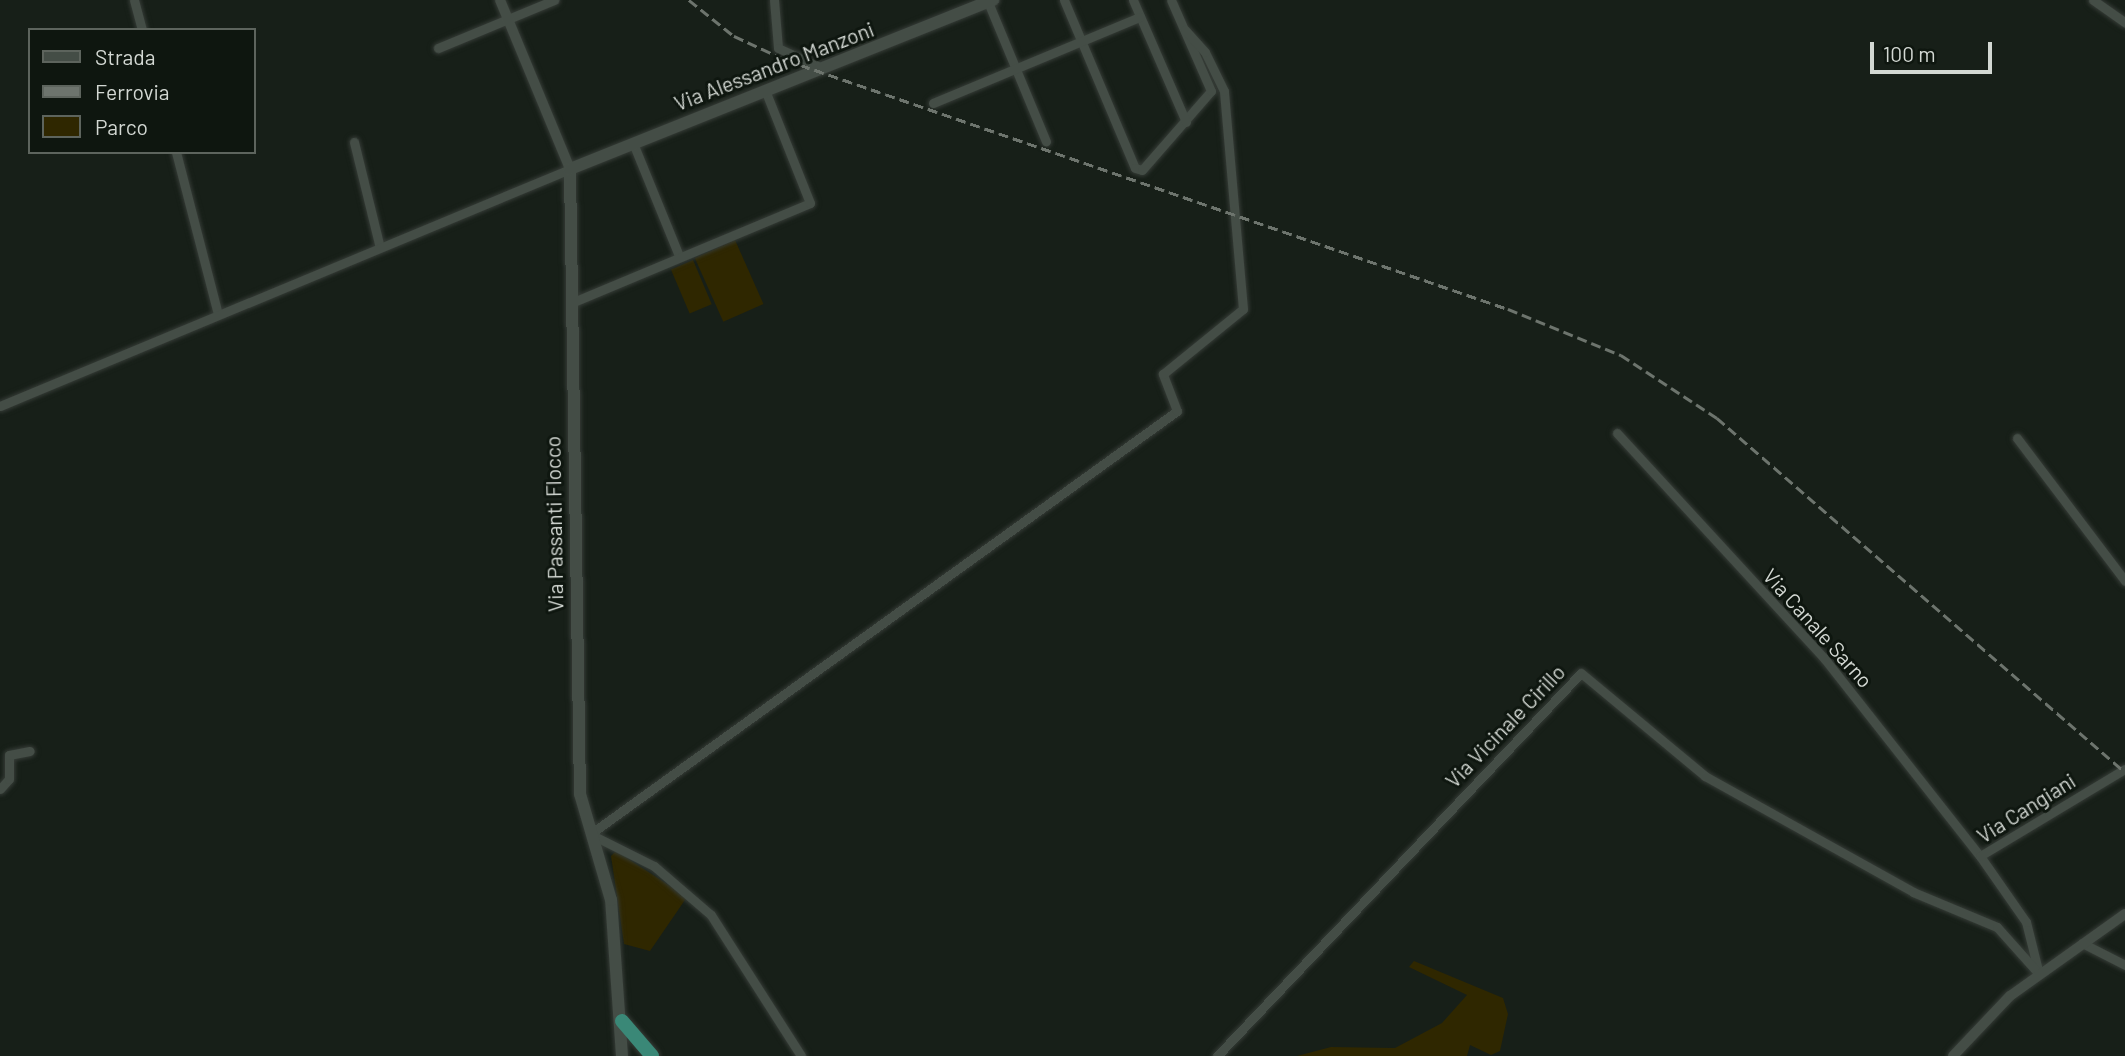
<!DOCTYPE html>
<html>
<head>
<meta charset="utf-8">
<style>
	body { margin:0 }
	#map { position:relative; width:2125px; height:1056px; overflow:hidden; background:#171f18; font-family:Barlow,sans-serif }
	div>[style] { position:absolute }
	.green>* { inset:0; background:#2f2700; transform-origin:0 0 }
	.roads { filter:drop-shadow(0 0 2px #353b36) drop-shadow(0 0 2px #353b36) }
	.minor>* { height:9px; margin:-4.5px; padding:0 4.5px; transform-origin:4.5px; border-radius:4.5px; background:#444d46 }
	.tertiary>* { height:10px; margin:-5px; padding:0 5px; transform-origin:5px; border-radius:5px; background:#444d46 }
	.secondary>* { height:12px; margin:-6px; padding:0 6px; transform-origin:6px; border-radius:6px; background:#444d46 }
	.trunk>* { height:14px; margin:-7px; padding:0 7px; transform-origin:7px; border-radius:7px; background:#3a8877 }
	.rail>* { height:2.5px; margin-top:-1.25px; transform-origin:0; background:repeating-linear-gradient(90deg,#6d746d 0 10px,transparent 0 15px) }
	span { translate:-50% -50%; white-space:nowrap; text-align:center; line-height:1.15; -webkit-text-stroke:6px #0e160f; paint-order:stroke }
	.street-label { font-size:21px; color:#d3d8d3 }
	.legend { position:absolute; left:28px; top:28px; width:228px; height:126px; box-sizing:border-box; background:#0e160f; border:2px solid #5d645d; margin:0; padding:9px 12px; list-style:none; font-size:21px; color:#d3d8d3 }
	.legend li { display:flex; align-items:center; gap:14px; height:35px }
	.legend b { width:35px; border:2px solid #5d645d }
	.scale { position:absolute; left:1870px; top:42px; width:122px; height:32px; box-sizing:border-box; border:4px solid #d3d8d3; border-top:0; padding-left:9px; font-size:21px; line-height:24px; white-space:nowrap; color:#d3d8d3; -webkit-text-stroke:5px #0e160f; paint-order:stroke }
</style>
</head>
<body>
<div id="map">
	<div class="green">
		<i style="left:735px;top:240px;width:70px;height:44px;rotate:66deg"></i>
		<i style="left:693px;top:260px;width:48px;height:24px;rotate:67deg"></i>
		<i style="clip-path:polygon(616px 851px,687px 897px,650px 951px,624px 944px,611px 856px)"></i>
		<i style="clip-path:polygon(1414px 961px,1503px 998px,1508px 1014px,1500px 1051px,1491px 1055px,1470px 1045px,1467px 1056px,1297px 1056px,1331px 1047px,1395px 1048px,1442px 1023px,1467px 995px,1409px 967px)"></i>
	</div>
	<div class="roads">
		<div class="minor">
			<i style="left:134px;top:0;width:31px;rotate:75deg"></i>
			<i style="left:774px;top:0;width:48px;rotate:85.2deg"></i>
			<i style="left:778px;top:48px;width:48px;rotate:24.4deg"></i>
			<i style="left:1064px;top:0;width:182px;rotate:67.1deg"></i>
			<i style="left:1135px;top:168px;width:7px;rotate:16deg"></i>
			<i style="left:1142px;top:170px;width:105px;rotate:-48.9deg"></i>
			<i style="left:1211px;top:91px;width:99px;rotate:-113.7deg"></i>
			<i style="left:1133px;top:0;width:133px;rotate:66.5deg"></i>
			<i style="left:2093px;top:0;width:39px;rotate:35deg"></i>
			<i style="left:988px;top:2px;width:151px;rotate:67.4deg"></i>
			<i style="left:438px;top:48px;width:126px;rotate:-22.5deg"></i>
			<i style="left:933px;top:103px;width:224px;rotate:-22.6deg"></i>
			<i style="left:354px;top:142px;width:105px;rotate:76.2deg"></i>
			<i style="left:633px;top:143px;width:119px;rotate:67.8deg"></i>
			<i style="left:176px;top:152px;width:167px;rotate:75.5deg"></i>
			<i style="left:571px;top:303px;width:259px;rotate:-22.7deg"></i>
			<i style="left:810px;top:203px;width:122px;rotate:-111.7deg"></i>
			<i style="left:0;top:406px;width:617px;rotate:-22.58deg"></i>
			<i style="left:1617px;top:433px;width:306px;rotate:47.4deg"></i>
			<i style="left:1824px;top:658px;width:252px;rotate:51.8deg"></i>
			<i style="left:2017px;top:438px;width:179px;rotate:52.9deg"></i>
			<i style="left:0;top:789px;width:13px;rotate:-48deg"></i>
			<i style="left:9px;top:779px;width:24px;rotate:-90deg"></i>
			<i style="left:9px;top:755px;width:21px;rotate:-11deg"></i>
			<i style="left:593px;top:832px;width:720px;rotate:-35.79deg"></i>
			<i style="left:1177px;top:411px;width:40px;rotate:-111deg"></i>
			<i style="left:1163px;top:374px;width:103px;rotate:-39.1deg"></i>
			<i style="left:1243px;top:309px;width:219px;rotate:-95deg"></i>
			<i style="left:1224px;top:91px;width:43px;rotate:-116deg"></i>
			<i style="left:1205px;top:52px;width:30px;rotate:-132deg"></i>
			<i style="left:594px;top:836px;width:67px;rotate:26.6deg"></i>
			<i style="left:654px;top:866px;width:75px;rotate:40.7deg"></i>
			<i style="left:711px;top:915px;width:167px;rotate:57.4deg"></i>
			<i style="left:2082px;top:943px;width:48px;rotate:27.1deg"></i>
			<i style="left:2039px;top:974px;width:54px;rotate:-104deg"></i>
			<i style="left:2026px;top:922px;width:80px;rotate:-124.9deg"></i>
			<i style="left:1980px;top:856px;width:169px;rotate:-31deg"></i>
			<i style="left:1217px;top:1056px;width:528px;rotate:-46.46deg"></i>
			<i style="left:1581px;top:673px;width:161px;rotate:39.7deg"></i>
			<i style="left:1705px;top:776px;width:238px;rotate:29.1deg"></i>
			<i style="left:1913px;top:892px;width:91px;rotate:22.6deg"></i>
			<i style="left:1997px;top:927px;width:63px;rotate:48.2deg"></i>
		</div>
		<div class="tertiary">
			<i style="left:500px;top:0;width:183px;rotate:67.5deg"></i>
			<i style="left:1953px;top:1056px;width:83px;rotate:-46.5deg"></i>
			<i style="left:2010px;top:996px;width:141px;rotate:-35.5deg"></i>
		</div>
		<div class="secondary">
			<i style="left:622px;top:1056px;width:156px;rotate:-94deg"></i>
			<i style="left:611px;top:900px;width:110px;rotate:-106.3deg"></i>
			<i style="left:580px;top:794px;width:625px;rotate:-90.92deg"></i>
			<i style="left:570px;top:169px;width:456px;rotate:-21.8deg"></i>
		</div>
		<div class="trunk">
			<i style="left:622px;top:1021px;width:46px;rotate:49.4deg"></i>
		</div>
	</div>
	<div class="rail">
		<i style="left:689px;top:0;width:58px;rotate:38.7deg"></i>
		<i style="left:734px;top:36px;width:57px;rotate:24.8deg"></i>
		<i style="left:786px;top:60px;width:764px;rotate:19.03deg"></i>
		<i style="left:1508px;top:309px;width:122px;rotate:22.2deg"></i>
		<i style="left:1621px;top:355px;width:115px;rotate:33.3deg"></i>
		<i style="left:1717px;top:418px;width:540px;rotate:40.95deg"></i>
	</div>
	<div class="street-label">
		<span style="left:774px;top:66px;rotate:-21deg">Via Alessandro Manzoni</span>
		<span style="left:554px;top:524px;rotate:-91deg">Via Passanti Flocco</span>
		<span style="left:1818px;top:628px;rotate:48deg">Via Canale Sarno</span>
		<span style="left:1505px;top:726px;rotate:-46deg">Via Vicinale Cirillo</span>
		<span style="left:2026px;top:808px;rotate:-32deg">Via Cangiani</span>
	</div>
	<ul class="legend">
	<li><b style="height:9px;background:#444d46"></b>Strada</li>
	<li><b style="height:9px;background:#6d746d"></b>Ferrovia</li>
	<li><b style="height:19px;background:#2f2700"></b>Parco</li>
	</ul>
	<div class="scale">100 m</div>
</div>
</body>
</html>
